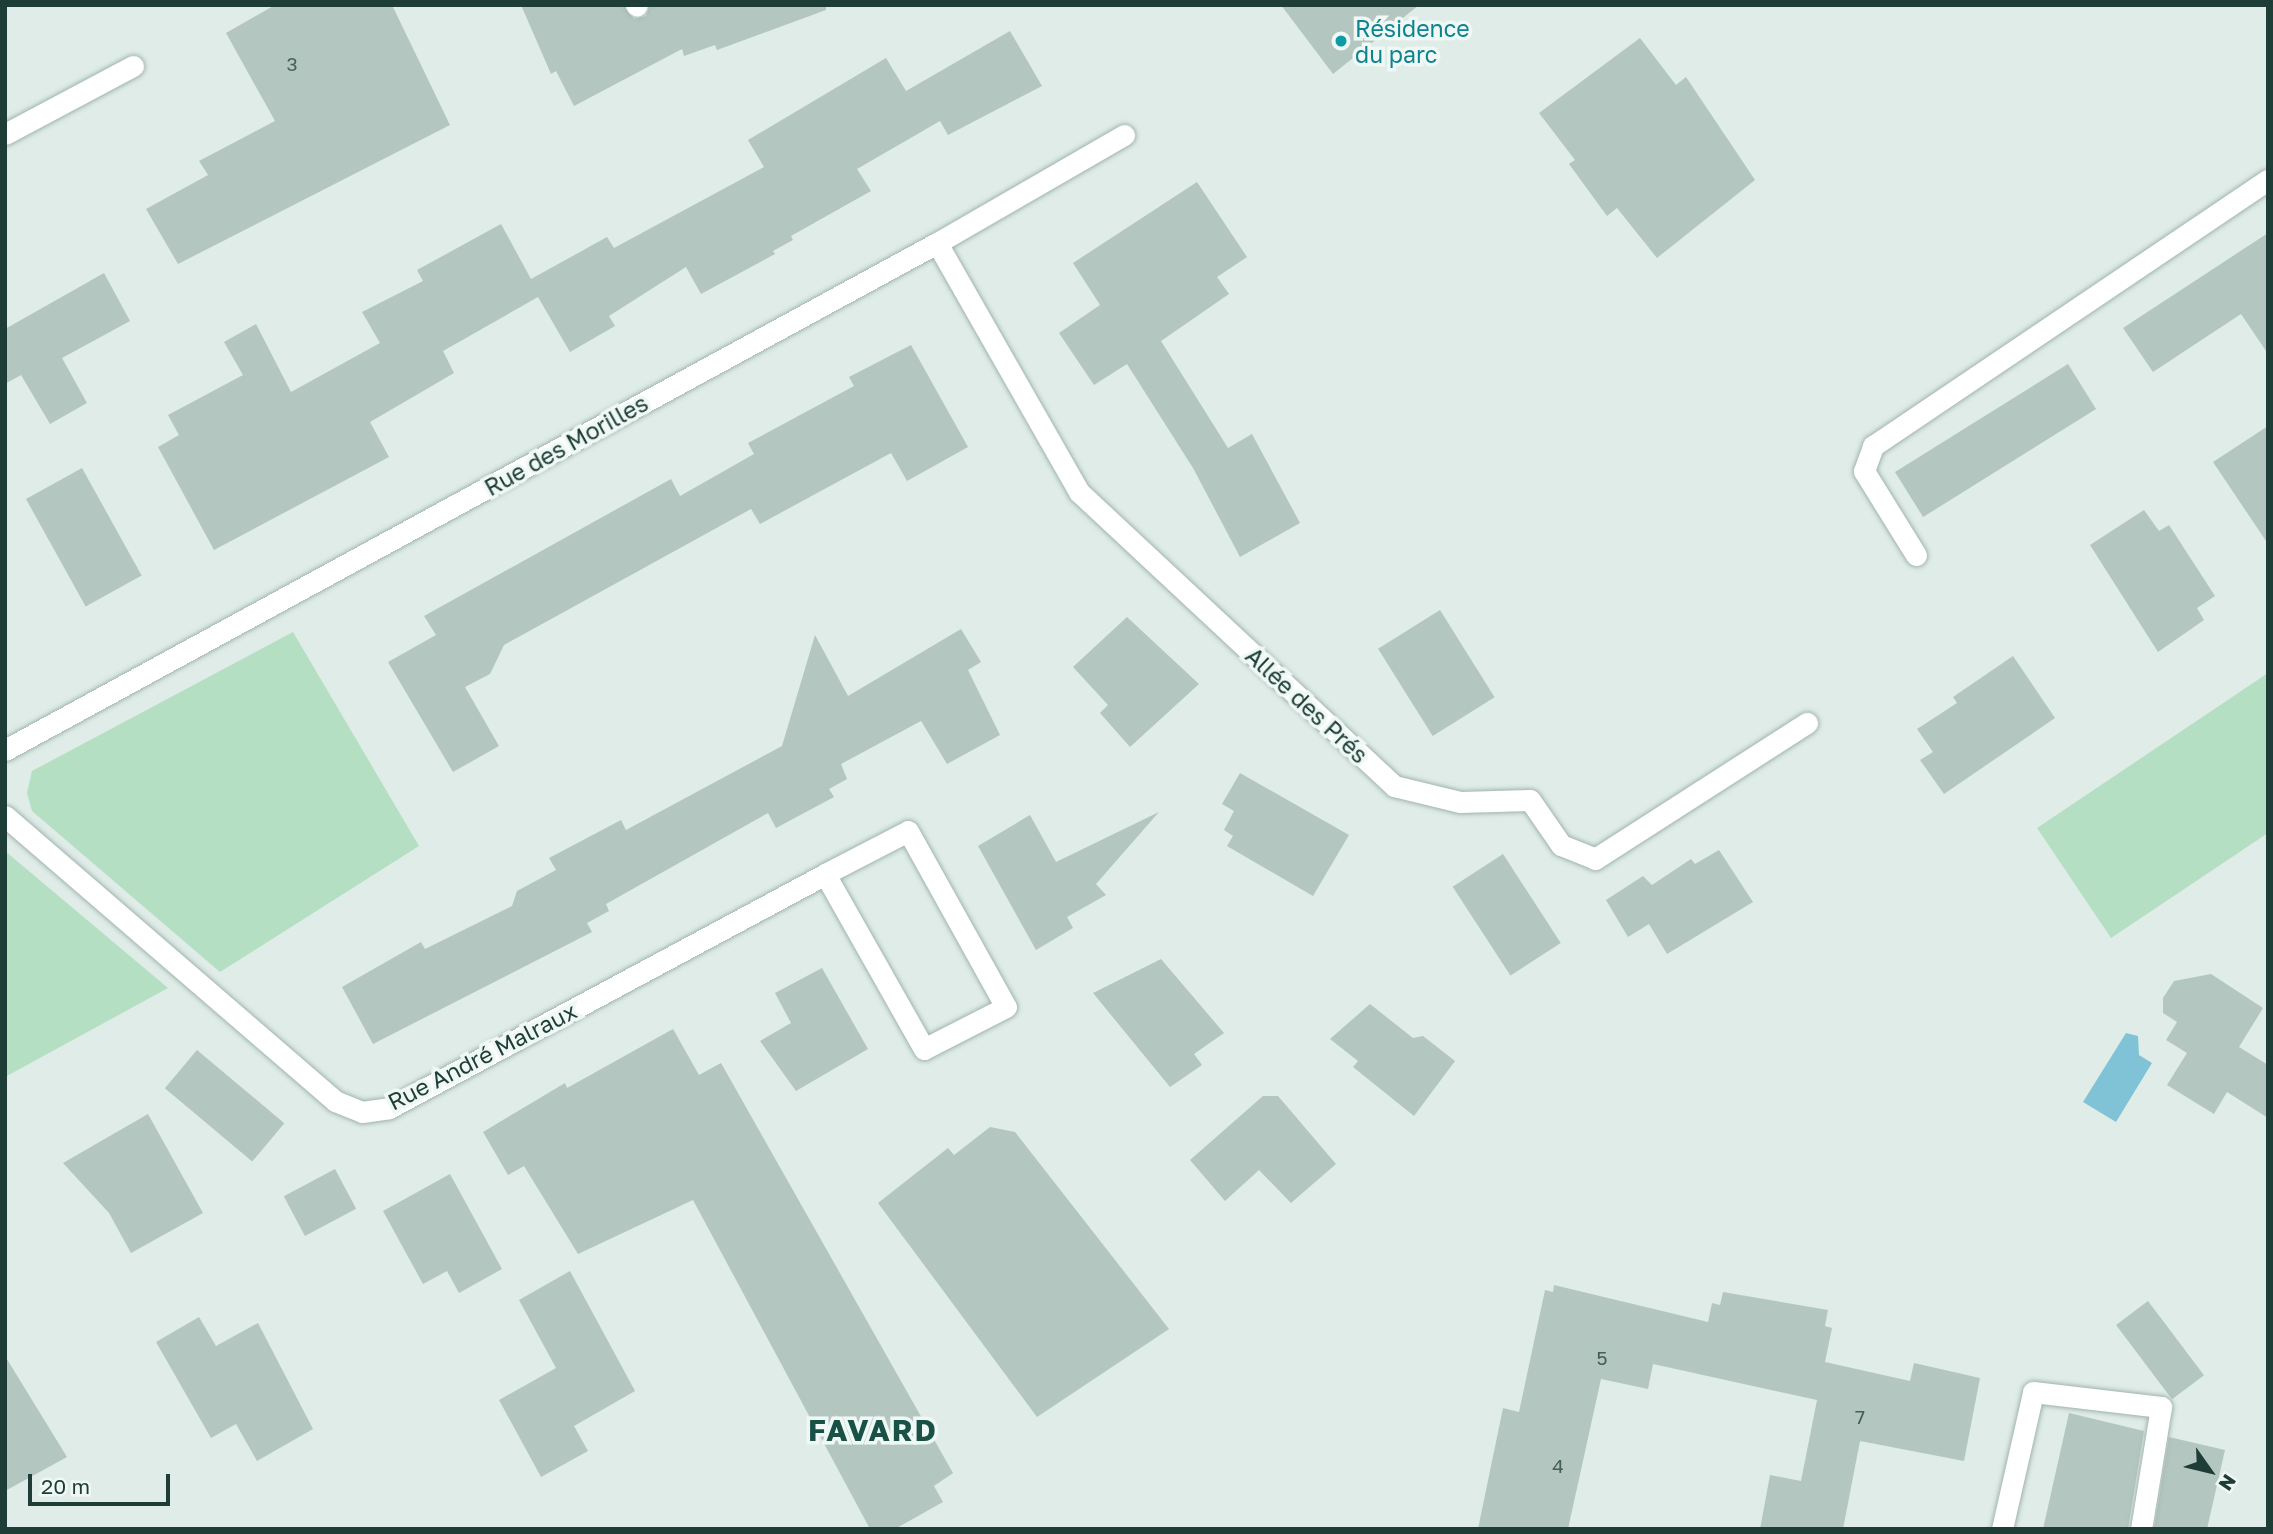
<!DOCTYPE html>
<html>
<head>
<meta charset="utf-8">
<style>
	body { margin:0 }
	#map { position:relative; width:2273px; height:1534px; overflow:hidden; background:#dfece7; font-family:"Golos Text",sans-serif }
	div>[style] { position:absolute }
	.green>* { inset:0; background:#b5dfc3 }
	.water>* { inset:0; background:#81c3d6 }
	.building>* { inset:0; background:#b4c6c0; transform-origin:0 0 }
	.roads { filter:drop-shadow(0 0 2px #a1b4af) drop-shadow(0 0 2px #a1b4af) }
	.lane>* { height:21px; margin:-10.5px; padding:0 10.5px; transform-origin:10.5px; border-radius:10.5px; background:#fff }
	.street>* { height:21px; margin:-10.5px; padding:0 10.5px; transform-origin:10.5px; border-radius:10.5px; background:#fff }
	.dots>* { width:19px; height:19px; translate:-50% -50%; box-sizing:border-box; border:4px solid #eff8f4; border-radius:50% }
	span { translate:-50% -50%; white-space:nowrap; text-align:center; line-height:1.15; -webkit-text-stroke:7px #eff8f4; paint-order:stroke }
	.number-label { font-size:19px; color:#445f59 }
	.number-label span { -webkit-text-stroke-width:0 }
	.culture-label { font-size:23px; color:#0d838f }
	.left { translate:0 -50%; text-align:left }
	.street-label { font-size:23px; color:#1e3d37 }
	.district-label { font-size:30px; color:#195147; font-weight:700; letter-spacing:2px }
	.frame { position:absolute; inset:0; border:7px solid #1e3d37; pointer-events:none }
	.north { position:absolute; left:2175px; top:1436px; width:70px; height:70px; -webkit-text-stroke:5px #eff8f4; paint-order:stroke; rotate:124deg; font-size:19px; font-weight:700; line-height:28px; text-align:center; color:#1e3d37 }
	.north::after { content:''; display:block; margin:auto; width:24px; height:32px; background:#1e3d37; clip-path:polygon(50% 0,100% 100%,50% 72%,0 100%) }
	.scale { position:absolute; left:28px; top:1474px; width:142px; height:32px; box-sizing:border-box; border:4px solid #1e3d37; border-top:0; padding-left:9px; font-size:21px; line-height:24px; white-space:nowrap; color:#1e3d37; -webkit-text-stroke:5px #eff8f4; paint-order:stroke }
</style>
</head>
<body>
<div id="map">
	<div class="green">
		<i style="clip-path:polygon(293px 632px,419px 846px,220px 972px,32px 811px,27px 793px,32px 771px)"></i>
		<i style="clip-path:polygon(2268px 673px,2268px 833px,2111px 938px,2037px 828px)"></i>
		<i style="clip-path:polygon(5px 851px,168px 988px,5px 1077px)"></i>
	</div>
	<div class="water">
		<i style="clip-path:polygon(2126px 1033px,2138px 1036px,2139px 1055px,2152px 1063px,2116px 1122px,2083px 1102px)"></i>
	</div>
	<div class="building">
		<i style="clip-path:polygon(275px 5px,392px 5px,450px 125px,178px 264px,146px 209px,208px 175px,199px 161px,275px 121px,226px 33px)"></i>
		<i style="clip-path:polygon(521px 5px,623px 5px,634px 19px,646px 16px,650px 5px,826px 5px,826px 10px,717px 50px,715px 45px,684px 56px,682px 49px,574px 106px,556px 71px,551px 74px)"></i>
		<i style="clip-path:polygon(1281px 5px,1419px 5px,1333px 74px)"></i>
		<i style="clip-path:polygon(1010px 31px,1042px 86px,948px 135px,940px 121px,857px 169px,871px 191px,791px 236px,793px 240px,773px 251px,775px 254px,701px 294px,686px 267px,609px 316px,615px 326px,570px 352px,538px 297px,443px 351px,454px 373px,370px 422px,389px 457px,214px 550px,158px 447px,179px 435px,168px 415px,243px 375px,224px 342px,256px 324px,291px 392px,380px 343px,362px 312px,423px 281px,417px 270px,501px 224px,531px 279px,607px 237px,614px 248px,764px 167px,748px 140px,886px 58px,906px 91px)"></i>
		<i style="clip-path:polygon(1640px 38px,1676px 85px,1686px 77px,1755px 180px,1657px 258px,1617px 208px,1607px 216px,1569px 164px,1575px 160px,1539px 113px)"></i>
		<i style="clip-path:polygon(1197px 182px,1247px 257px,1217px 277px,1229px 294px,1161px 341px,1228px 448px,1252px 434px,1300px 523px,1240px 557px,1193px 468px,1127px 364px,1094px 385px,1059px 333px,1100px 305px,1073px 263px)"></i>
		<i style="clip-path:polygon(2268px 233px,2268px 354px,2241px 314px,2153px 372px,2123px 328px)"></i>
		<i style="clip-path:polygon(104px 273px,130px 321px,62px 358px,87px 403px,50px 424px,21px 375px,5px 384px,5px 329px)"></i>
		<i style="clip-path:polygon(911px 345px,968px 447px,907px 481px,891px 453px,760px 524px,751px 509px,504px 645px,490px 674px,465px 687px,499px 746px,453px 772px,388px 662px,436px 635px,424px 616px,671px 479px,680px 496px,754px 454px,748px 443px,854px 386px,849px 377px)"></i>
		<i style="left:2068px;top:364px;width:53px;height:204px;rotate:58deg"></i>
		<i style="clip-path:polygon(2268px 426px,2268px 544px,2213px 462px)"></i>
		<i style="left:82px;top:468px;width:123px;height:64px;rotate:61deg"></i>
		<i style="clip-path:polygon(2144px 510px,2159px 531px,2169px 525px,2215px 596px,2197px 608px,2204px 620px,2158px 652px,2090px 545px)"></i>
		<i style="left:1440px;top:610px;width:103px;height:73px;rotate:58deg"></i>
		<i style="clip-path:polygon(1127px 617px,1199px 684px,1130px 747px,1100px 713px,1108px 705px,1073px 667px)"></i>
		<i style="clip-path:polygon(961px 629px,981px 662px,968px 670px,1000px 735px,947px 764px,921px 721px,841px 764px,847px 779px,829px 789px,834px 797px,776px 828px,768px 813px,606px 904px,609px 911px,587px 923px,592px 932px,373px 1044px,342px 987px,421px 942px,425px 949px,512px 906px,517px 891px,556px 870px,549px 858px,621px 820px,626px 830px,782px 746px,815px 635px,848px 696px)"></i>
		<i style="clip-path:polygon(2013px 656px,2055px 718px,1944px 794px,1920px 760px,1933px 752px,1917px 729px,1957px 703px,1953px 697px)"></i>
		<i style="clip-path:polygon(1240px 773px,1349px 835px,1313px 896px,1227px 846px,1233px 836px,1224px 830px,1234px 811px,1222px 804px)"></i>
		<i style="clip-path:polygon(1159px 812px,1096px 884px,1106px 895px,1067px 917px,1073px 928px,1036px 950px,978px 846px,1030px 815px,1056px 862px)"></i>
		<i style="clip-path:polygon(1719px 850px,1753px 902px,1667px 954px,1649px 924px,1628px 937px,1606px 900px,1643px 876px,1652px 885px,1691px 859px,1695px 864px)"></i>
		<i style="left:1503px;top:854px;width:106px;height:60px;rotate:57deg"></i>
		<i style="clip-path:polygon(1161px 959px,1224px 1033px,1194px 1054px,1202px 1065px,1170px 1087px,1093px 993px)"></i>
		<i style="clip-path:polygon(822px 968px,868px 1049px,796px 1091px,760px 1041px,791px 1023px,775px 993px)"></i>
		<i style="clip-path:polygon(2211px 974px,2263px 1008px,2239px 1047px,2268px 1065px,2268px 1118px,2227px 1092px,2214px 1114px,2167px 1085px,2187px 1053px,2166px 1040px,2177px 1022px,2163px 1013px,2163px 998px,2174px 981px)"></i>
		<i style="clip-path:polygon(1370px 1004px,1413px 1038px,1423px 1036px,1455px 1061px,1414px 1116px,1353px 1067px,1358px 1061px,1330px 1039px)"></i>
		<i style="clip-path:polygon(673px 1029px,699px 1075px,721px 1063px,953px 1473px,934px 1486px,943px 1502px,895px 1529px,870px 1529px,693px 1200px,578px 1254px,524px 1166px,508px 1175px,483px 1132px,565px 1083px,567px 1088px)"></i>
		<i style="left:197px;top:1050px;width:114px;height:50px;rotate:40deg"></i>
		<i style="clip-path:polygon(1263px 1096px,1278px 1096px,1336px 1164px,1291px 1203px,1259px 1170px,1225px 1201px,1190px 1160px)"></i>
		<i style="clip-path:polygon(148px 1114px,203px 1213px,131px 1253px,109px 1213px,63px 1163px)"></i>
		<i style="clip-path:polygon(990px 1127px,1015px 1132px,1169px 1329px,1037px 1417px,878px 1203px,948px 1148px,954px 1155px)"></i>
		<i style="left:335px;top:1169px;width:45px;height:58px;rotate:62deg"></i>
		<i style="clip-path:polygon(450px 1174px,502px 1269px,459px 1293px,447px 1271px,423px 1284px,383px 1211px)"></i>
		<i style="clip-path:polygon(570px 1271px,635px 1391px,574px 1426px,588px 1451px,541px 1477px,499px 1400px,556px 1368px,519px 1300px)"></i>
		<i style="clip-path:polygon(1554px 1285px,1708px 1322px,1712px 1303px,1720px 1305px,1723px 1292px,1828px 1310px,1825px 1326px,1832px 1328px,1825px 1362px,1910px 1381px,1914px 1363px,1980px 1378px,1964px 1461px,1860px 1441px,1843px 1529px,1760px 1529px,1770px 1475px,1801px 1481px,1817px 1400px,1653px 1364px,1648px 1389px,1601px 1379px,1568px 1529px,1478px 1529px,1503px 1408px,1519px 1412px,1545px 1290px,1553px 1292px)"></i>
		<i style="left:2148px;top:1301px;width:93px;height:40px;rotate:53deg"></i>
		<i style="clip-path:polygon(199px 1317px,216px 1346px,258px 1323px,313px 1429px,257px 1461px,236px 1424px,211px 1438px,156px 1342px)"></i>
		<i style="clip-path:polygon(5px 1356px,67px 1457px,5px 1491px)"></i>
		<i style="clip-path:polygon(2069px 1413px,2144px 1431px,2128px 1529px,2043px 1529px)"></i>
		<i style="clip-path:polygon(2169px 1437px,2225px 1450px,2207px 1529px,2154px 1529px)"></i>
	</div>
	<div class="roads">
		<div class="lane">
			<i style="left:636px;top:5px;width:1px;rotate:45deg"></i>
			<i style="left:1916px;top:555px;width:99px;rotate:-121.8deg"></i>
			<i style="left:1864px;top:471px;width:27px;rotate:-70deg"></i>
			<i style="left:1873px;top:446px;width:476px;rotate:-34deg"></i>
			<i style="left:2033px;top:1392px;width:129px;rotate:6.7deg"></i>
			<i style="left:2161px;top:1407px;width:124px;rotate:99.3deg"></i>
		</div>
		<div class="street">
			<i style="left:5px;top:134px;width:145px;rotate:-28deg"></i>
			<i style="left:937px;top:243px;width:287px;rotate:60.3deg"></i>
			<i style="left:1079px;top:492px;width:431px;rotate:43deg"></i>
			<i style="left:1394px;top:786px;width:68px;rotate:13.6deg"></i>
			<i style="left:1460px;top:802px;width:70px;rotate:-1.6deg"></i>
			<i style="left:1530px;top:800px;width:55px;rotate:55.4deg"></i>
			<i style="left:1561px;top:845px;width:37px;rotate:22deg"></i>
			<i style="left:1595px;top:859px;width:252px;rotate:-32.7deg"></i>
			<i style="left:5px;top:750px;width:1061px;rotate:-28.55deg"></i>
			<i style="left:937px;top:243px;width:216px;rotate:-30deg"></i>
			<i style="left:5px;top:816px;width:436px;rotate:40.8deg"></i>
			<i style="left:335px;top:1101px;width:29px;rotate:22deg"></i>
			<i style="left:362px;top:1112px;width:27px;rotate:-8deg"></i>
			<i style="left:389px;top:1108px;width:495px;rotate:-28.2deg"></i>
			<i style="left:825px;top:874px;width:93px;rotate:-27.4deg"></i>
			<i style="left:908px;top:831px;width:201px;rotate:60.9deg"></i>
			<i style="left:1006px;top:1007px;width:92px;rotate:152.9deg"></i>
			<i style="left:924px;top:1049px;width:201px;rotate:-119.5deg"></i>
			<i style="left:2002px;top:1529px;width:140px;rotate:-77.2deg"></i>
		</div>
	</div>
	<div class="dots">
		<i style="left:1341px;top:41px;background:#0f9aa8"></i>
	</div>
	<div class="number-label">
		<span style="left:292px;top:64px">3</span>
		<span style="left:1602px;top:1358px">5</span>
		<span style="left:1860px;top:1417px">7</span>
		<span style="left:1558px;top:1466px">4</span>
	</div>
	<div class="culture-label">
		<span class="left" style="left:1355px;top:41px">Résidence<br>du parc</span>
	</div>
	<div class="street-label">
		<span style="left:566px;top:445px;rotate:-29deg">Rue des Morilles</span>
		<span style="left:1307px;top:705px;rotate:43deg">Allée des Prés</span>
		<span style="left:482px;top:1056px;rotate:-27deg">Rue André Malraux</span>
	</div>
	<div class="district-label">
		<span style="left:873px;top:1430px">FAVARD</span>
	</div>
	<div class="frame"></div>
	<div class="north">N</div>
	<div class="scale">20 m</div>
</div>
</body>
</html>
